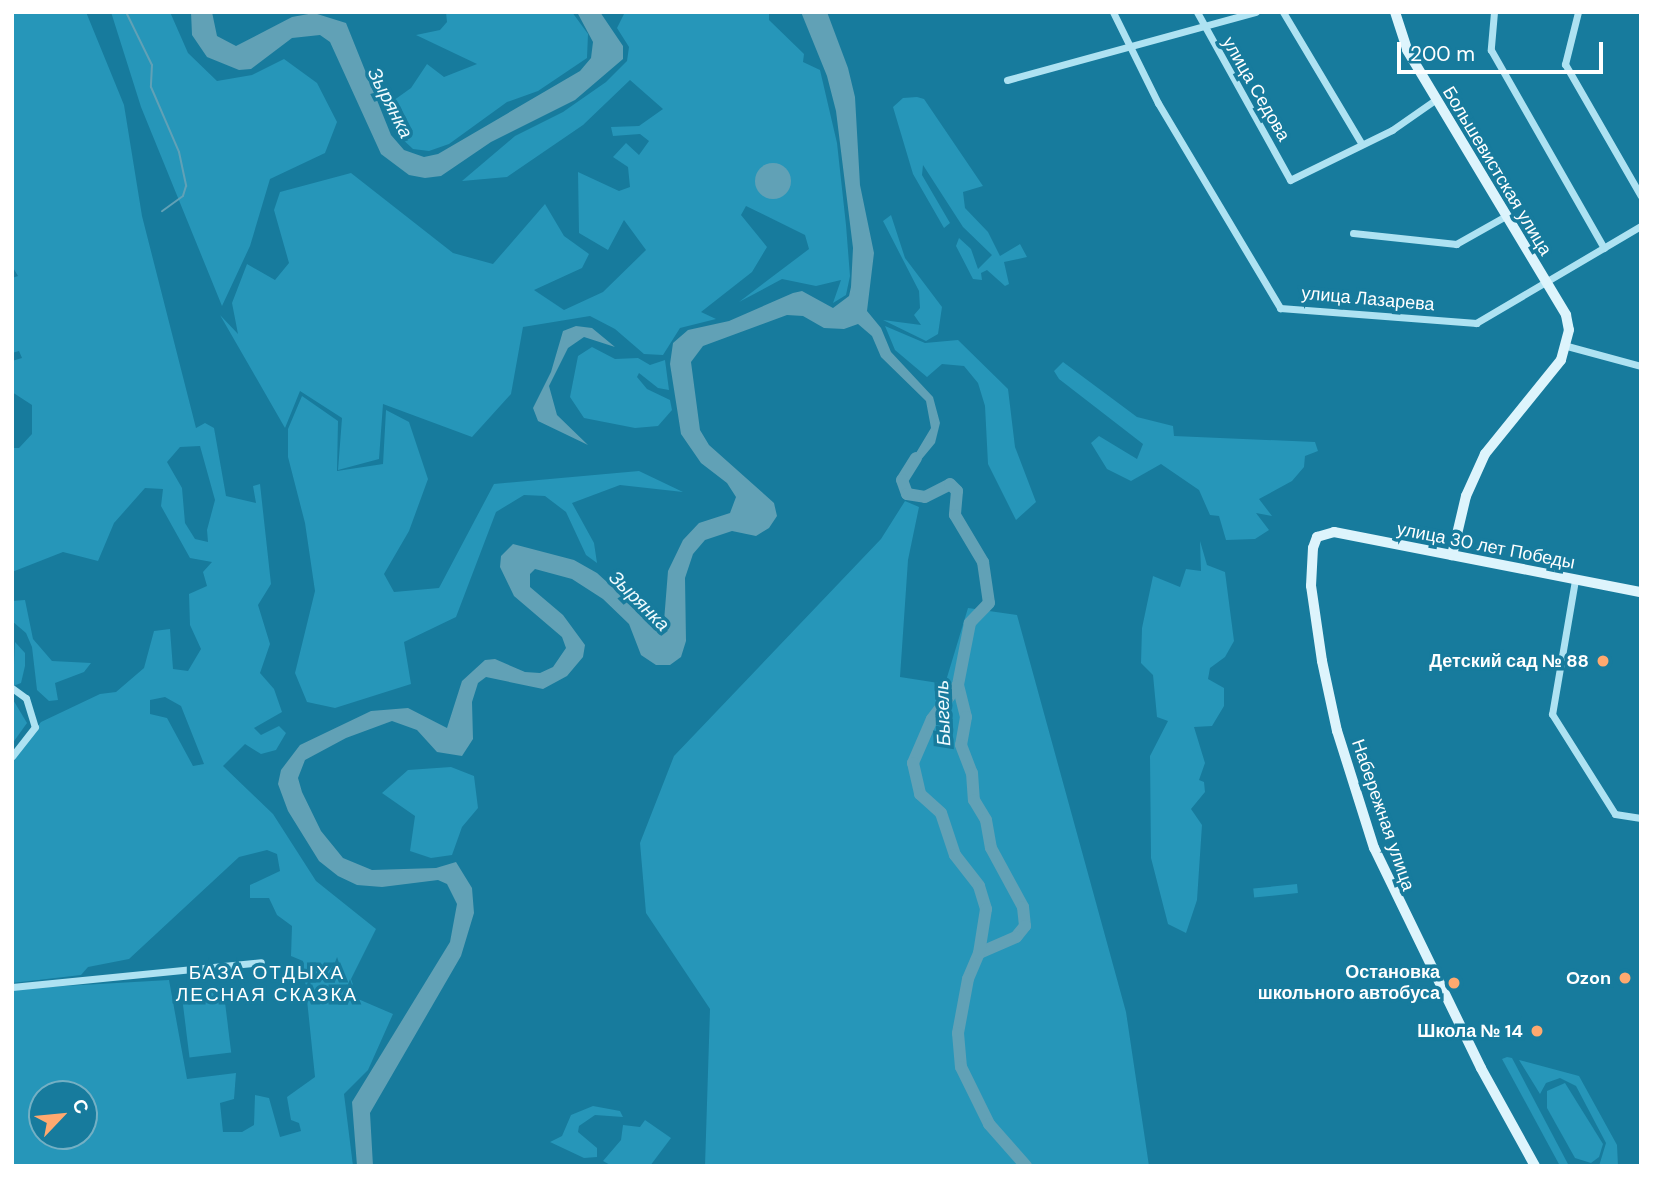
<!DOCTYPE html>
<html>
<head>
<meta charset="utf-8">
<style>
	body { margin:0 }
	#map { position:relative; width:1653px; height:1178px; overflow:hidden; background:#177b9d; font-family:"DM Sans",sans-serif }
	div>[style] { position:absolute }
	.green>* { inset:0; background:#2696b9; transform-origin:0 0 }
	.water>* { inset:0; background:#61a1b6 }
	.round { border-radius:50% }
	.stream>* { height:2px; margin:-1px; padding:0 1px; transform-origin:1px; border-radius:1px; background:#61a1b6 }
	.river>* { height:12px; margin:-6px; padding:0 6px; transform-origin:6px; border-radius:6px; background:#61a1b6 }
	.street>* { height:7px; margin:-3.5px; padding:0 3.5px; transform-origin:3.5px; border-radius:3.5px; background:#aee2f2 }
	.secondary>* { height:10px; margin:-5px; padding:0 5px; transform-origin:5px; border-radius:5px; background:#ddf4fc }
	.dots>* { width:19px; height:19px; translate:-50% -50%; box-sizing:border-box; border:4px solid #177b9d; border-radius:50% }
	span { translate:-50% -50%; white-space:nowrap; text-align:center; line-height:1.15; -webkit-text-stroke:7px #177b9d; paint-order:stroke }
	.street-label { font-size:18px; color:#fff }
	.poi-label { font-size:18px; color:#fff; font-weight:700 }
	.right { translate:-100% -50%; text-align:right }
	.water-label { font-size:19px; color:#eefafe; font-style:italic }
	.neighbourhood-label { font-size:19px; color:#fff; letter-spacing:2px }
	.frame { position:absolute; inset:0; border:14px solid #fff; pointer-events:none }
	.north { position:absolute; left:28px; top:1080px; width:70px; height:70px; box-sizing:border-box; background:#177b9d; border:2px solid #74b0c4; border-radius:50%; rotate:64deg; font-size:19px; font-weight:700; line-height:28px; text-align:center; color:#fff }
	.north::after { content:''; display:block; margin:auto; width:24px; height:32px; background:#ffa96f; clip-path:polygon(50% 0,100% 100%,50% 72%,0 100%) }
	.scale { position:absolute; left:1397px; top:42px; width:206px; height:32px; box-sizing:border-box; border:4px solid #fff; border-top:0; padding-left:9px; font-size:21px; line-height:24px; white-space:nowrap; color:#fff; -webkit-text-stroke:5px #177b9d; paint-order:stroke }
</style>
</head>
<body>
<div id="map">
	<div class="green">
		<i style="clip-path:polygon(evenodd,12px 12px,86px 12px,124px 105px,142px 216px,196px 428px,205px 423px,214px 428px,226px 496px,256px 503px,253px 486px,260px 484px,271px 584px,258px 605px,270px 644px,260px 673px,274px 689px,282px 712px,254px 728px,261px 735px,279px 726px,286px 733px,276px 750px,261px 754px,245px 744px,223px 766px,273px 814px,316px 881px,376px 929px,351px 979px,358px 999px,393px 1014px,368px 1070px,344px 1094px,353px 1166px,12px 1166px,12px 989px,169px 980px,187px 1079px,236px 1073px,234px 1099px,220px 1103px,223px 1132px,242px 1132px,254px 1125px,255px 1095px,269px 1098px,280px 1137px,301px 1131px,299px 1123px,291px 1120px,287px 1097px,315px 1077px,303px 961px,291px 956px,292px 926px,277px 915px,269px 898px,250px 898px,250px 885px,280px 871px,277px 854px,267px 850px,239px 857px,129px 959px,88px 967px,81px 975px,12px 983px,12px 759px,41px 722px,100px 694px,116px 692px,144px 668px,154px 631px,170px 629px,173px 669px,188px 671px,201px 649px,190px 625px,189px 594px,207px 586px,203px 572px,212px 562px,190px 558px,161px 506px,163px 489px,145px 488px,114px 523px,98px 561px,63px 552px,12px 572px,12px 448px,19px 448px,32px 434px,32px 405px,12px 392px,12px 361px,22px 358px,19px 351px,12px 353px,12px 278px,18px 276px,12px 266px,12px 12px,200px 446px,215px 500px,207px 530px,208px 542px,195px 539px,185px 523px,182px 488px,167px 462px,180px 447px,200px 446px,12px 12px,165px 697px,181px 706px,204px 764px,193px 766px,167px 718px,150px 714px,150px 700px,165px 697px,12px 12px,42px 1094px,84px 1094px,84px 1136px,42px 1136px,42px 1094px)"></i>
		<i style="clip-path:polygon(111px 12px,170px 12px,188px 53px,217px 81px,252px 75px,284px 59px,317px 83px,337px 122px,325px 153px,270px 179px,250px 246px,222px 306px,141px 107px)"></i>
		<i style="clip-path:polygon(446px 12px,572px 12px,588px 34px,587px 58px,538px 91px,507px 102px,449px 144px,429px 151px,413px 149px,399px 136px,390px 103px,411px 88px,427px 64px,444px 77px,477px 64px,416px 35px,440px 30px,447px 22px)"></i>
		<i style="clip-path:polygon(625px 12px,769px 12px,769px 20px,804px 54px,803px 62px,820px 70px,837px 143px,846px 225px,850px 276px,846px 295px,833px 303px,841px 280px,816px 286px,782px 279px,739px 302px,809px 249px,805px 235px,746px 206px,741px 215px,767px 247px,752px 272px,701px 312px,716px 319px,680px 328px,663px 355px,644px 354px,615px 329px,590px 316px,523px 327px,511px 394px,472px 437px,383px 404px,379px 459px,338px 470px,342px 418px,300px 391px,285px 428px,220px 315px,238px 334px,232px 303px,247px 264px,275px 280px,289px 263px,274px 210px,280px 192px,351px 173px,453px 253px,493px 264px,545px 204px,564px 236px,589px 254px,582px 268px,534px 290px,564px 310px,603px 292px,646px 250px,624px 220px,608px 250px,579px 233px,578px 172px,619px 191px,630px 187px,628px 167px,613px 157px,626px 143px,639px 155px,649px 141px,640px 134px,613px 136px,611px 127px,639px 126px,663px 109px,630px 80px,583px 125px,507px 177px,462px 181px,515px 136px,563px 112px,606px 82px,627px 61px,629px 47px,617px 28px)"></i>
		<i style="clip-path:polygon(917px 97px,924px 99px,983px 186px,963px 192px,965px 208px,988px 232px,1000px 256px,1020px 244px,1027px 257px,1004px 262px,1009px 284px,1005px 286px,987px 270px,981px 273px,982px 280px,973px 279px,956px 246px,959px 238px,971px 249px,978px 269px,992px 255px,963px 227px,923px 165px,922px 175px,950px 223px,944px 228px,913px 174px,893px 107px,903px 98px)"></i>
		<i style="clip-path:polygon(891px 215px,905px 258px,942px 307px,938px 334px,926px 341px,883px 320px,921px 325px,914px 315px,920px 308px,919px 291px,883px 221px)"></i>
		<i style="clip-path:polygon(885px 326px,925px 343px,958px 340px,1008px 389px,1015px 447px,1036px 502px,1016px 520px,988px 464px,985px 406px,978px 383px,964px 366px,942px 364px,927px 377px,895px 350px)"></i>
		<i style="clip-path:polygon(592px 347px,615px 359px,638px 358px,650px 365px,665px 360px,669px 390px,658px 388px,639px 373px,637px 377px,647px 389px,670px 400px,672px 410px,658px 426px,635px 428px,584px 418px,570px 397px,578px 356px)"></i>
		<i style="clip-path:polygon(1063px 362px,1137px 417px,1173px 426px,1174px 436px,1315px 442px,1318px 451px,1305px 456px,1304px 467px,1292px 481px,1259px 499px,1272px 516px,1256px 513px,1269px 530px,1255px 539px,1226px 540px,1219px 516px,1210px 515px,1199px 490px,1161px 464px,1131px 481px,1107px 469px,1091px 443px,1099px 436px,1137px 459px,1143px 444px,1059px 379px,1054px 371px)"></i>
		<i style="clip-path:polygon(302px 396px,338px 421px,337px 471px,383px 464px,386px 410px,409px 422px,428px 479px,409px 531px,384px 574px,394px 592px,439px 588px,494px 484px,639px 471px,683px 492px,620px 485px,572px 503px,594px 543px,597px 563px,586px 555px,566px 512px,545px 496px,524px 495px,496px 512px,456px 617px,404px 642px,411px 684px,335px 708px,307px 702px,295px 673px,315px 591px,305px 523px,288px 457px,288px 429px)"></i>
		<i style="clip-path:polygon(905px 501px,919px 507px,908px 560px,900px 677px,945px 684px,968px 608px,1017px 615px,1126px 1012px,1149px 1166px,705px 1166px,710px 1009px,646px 913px,640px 843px,674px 756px,881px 539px)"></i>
		<i style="clip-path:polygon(1200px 541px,1207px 565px,1225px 572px,1234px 641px,1225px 657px,1210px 668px,1208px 679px,1224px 688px,1224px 706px,1212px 726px,1194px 727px,1205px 763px,1199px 780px,1204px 782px,1205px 792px,1191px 809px,1202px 825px,1197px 900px,1186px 933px,1168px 924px,1151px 858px,1150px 756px,1168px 721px,1157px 717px,1153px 675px,1141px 663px,1142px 628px,1153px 576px,1180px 587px,1186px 569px,1201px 571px)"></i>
		<i style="clip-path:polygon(25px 600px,33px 639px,52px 661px,91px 663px,84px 672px,55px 683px,58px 700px,49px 701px,37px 690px,32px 647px,26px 633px,12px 621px,12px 601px)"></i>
		<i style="clip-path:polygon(15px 642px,25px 653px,25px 666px,21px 683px,13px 686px)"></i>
		<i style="clip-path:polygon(12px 698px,27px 723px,12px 744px)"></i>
		<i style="clip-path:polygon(451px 767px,474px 776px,478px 808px,462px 827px,452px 855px,431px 858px,410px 851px,415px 816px,382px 793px,408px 770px)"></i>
		<i style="left:1297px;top:884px;width:9px;height:44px;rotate:84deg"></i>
		<i style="left:223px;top:986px;width:67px;height:42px;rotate:83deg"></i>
		<i style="clip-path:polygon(1507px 1057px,1512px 1058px,1569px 1166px,1560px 1166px,1502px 1059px)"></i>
		<i style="clip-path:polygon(1519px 1060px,1579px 1076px,1617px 1145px,1618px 1166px,1599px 1166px,1606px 1143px,1576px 1086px,1560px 1078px,1546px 1083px,1540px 1094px)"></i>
		<i style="clip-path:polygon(1565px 1083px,1603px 1144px,1599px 1157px,1591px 1163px,1575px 1158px,1547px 1108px,1547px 1091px)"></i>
		<i style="clip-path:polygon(593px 1106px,620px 1111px,623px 1117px,595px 1115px,579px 1126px,578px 1132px,597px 1148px,597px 1157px,584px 1158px,550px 1142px,562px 1136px,571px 1115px)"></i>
		<i style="clip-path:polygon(645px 1120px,671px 1138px,650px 1166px,612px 1166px,603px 1161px,621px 1140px,623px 1125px,640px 1127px)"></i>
	</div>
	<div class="water">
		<i style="clip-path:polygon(191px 12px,212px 12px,217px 36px,236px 46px,292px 17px,314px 13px,346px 23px,391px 135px,404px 150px,424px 157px,438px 154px,580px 71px,591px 58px,593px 42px,577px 12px,600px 12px,623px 46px,623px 59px,575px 100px,491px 142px,441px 176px,425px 178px,409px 175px,381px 154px,330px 42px,320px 35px,292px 38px,251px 69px,239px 70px,207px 57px,192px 35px)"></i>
		<i style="clip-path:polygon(801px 12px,827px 12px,848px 68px,855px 97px,860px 185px,874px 253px,867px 311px,881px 328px,891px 352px,933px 397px,940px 423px,935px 443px,910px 473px,907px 468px,931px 428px,926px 401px,881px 357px,872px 336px,858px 324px,844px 329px,824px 328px,803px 316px,787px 315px,703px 346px,691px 362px,700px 430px,709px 445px,774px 503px,777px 516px,769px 528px,756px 536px,732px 531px,705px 540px,693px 554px,685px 578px,686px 641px,681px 657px,670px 665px,656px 665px,641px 655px,629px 624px,603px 599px,572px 579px,535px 569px,530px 574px,530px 587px,563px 615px,585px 645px,583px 657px,567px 676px,543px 689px,486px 677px,478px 683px,472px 702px,473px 739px,462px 756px,437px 752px,417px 730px,392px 721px,346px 738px,305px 760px,298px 778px,302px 792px,321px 831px,343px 858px,372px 870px,436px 868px,456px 862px,472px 888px,474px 913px,461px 956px,370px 1113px,373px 1166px,357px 1166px,352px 1102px,450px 942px,457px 904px,447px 884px,438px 880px,382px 887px,357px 885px,338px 876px,319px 861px,288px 811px,278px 784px,281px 770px,300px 745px,371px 711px,408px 708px,447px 728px,462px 681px,485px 660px,495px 659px,525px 672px,540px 673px,553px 667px,566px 648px,562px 637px,514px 596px,500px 567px,501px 556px,513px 544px,574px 560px,597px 573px,653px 624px,664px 621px,668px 571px,683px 540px,699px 523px,730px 513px,736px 497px,727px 483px,701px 463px,681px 434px,670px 364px,673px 343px,688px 330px,729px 321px,793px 293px,802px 291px,833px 308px,849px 296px,851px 287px,853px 248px,836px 111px,827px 76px)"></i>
		<i class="round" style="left:755px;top:163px;width:36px;height:36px"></i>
		<i style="clip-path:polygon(576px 326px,592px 328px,615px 347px,584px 337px,568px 348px,549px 386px,557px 415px,588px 445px,538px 421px,533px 408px,551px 372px,563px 331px)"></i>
	</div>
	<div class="stream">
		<i style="left:126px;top:12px;width:59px;rotate:63.9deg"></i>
		<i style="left:152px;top:65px;width:22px;rotate:93deg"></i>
		<i style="left:151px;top:87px;width:71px;rotate:66.7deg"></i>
		<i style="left:179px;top:152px;width:35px;rotate:78deg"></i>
		<i style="left:186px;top:186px;width:10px;rotate:107deg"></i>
		<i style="left:183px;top:196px;width:26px;rotate:144deg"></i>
	</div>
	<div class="river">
		<i style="left:916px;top:458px;width:26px;rotate:122deg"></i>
		<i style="left:902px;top:480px;width:15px;rotate:70deg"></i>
		<i style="left:907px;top:494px;width:18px;rotate:9deg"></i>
		<i style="left:925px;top:497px;width:28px;rotate:-27deg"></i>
		<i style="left:950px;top:484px;width:10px;rotate:45deg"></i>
		<i style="left:957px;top:491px;width:24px;rotate:95deg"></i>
		<i style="left:955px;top:515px;width:55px;rotate:59.2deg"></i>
		<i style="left:983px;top:562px;width:41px;rotate:81.7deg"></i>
		<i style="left:989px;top:603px;width:28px;rotate:134deg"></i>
		<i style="left:970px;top:623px;width:63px;rotate:101deg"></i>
		<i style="left:958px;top:685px;width:33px;rotate:76deg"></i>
		<i style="left:966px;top:717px;width:28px;rotate:100deg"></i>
		<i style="left:961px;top:745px;width:30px;rotate:69deg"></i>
		<i style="left:972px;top:773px;width:27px;rotate:86deg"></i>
		<i style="left:974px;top:800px;width:23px;rotate:59deg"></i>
		<i style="left:986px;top:820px;width:28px;rotate:80deg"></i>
		<i style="left:991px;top:848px;width:67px;rotate:61.5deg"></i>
		<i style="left:1023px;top:907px;width:19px;rotate:84deg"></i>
		<i style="left:1025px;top:926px;width:14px;rotate:129deg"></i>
		<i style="left:1016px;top:937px;width:40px;rotate:156.6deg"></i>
		<i style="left:979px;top:953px;width:28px;rotate:113deg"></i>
		<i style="left:968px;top:979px;width:55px;rotate:100.5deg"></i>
		<i style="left:958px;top:1033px;width:34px;rotate:85deg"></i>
		<i style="left:961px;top:1067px;width:64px;rotate:63.8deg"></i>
		<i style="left:989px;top:1124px;width:56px;rotate:48.6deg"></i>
		<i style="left:958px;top:685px;width:43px;rotate:127.4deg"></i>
		<i style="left:932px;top:719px;width:48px;rotate:113.4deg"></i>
		<i style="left:913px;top:763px;width:32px;rotate:77deg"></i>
		<i style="left:920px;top:794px;width:28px;rotate:42deg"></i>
		<i style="left:941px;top:813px;width:44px;rotate:71.6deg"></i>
		<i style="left:955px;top:855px;width:39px;rotate:52deg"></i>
		<i style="left:979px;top:886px;width:24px;rotate:73deg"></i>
		<i style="left:986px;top:909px;width:45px;rotate:99deg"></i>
	</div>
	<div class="street">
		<i style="left:1113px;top:12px;width:102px;rotate:63.7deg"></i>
		<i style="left:1158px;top:103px;width:239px;rotate:59.2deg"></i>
		<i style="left:1280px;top:308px;width:197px;rotate:4.4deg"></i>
		<i style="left:1476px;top:323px;width:191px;rotate:-30.5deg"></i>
		<i style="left:1197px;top:12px;width:192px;rotate:61deg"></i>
		<i style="left:1290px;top:180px;width:114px;rotate:-26.1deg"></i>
		<i style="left:1392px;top:130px;width:52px;rotate:-34.9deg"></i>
		<i style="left:1283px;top:12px;width:152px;rotate:59.2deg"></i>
		<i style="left:1494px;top:12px;width:38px;rotate:95deg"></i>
		<i style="left:1491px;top:50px;width:228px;rotate:60.3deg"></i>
		<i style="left:1578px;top:12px;width:54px;rotate:104deg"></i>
		<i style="left:1565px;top:64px;width:152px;rotate:60.1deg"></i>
		<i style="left:1007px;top:80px;width:258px;rotate:-15.3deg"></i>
		<i style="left:1353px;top:233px;width:104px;rotate:6.1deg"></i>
		<i style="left:1456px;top:244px;width:55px;rotate:-29.4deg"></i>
		<i style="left:1567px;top:346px;width:77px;rotate:15.1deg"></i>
		<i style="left:1575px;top:580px;width:136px;rotate:99.7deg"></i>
		<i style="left:1552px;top:714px;width:118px;rotate:57.8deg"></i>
		<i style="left:1615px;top:814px;width:26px;rotate:9deg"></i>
		<i style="left:12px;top:688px;width:17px;rotate:36deg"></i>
		<i style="left:26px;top:698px;width:30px;rotate:73deg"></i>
		<i style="left:35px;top:727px;width:37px;rotate:128deg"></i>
		<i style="left:12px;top:987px;width:250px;rotate:-5.7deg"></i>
	</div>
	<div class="secondary">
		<i style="left:1395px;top:12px;width:40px;rotate:72deg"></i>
		<i style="left:1407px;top:50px;width:309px;rotate:59deg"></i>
		<i style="left:1566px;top:315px;width:15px;rotate:79deg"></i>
		<i style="left:1569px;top:330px;width:31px;rotate:105deg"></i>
		<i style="left:1561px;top:360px;width:121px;rotate:129deg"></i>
		<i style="left:1485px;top:454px;width:46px;rotate:114.3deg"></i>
		<i style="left:1466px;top:496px;width:61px;rotate:103.3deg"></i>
		<i style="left:1535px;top:1166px;width:112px;rotate:-118.9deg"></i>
		<i style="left:1481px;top:1068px;width:245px;rotate:-115.9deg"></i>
		<i style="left:1374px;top:848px;width:123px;rotate:-107.5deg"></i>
		<i style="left:1337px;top:731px;width:72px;rotate:-102.1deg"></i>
		<i style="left:1322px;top:661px;width:76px;rotate:-98.3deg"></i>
		<i style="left:1311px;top:586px;width:38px;rotate:-87deg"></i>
		<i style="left:1313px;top:548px;width:12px;rotate:-70deg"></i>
		<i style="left:1317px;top:537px;width:18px;rotate:-16deg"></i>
		<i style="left:1334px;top:532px;width:313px;rotate:11.1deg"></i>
	</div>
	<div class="dots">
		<i style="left:1603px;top:661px;background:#ffa96f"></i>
		<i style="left:1625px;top:978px;background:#ffa96f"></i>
		<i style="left:1454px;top:983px;background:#ffa96f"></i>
		<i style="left:1537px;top:1031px;background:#ffa96f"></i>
	</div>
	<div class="street-label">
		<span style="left:1256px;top:89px;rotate:60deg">улица Седова</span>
		<span style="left:1497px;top:171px;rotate:59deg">Большевистская улица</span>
		<span style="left:1368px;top:299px;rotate:5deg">улица Лазарева</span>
		<span style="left:1486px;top:546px;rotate:11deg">улица 30 лет Победы</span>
		<span style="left:1383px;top:815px;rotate:71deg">Набережная улица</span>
	</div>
	<div class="poi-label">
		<span class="right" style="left:1589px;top:661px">Детский сад № 88</span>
		<span class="right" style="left:1440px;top:983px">Остановка<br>школьного автобуса</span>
		<span class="right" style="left:1611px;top:978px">Ozon</span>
		<span class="right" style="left:1523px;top:1031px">Школа № 14</span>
	</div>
	<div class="water-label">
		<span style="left:390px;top:103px;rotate:63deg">Зырянка</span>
		<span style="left:639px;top:601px;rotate:45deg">Зырянка</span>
		<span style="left:943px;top:713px;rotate:-92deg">Быгель</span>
	</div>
	<div class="neighbourhood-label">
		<span style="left:267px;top:984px">БАЗА ОТДЫХА<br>ЛЕСНАЯ СКАЗКА</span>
	</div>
	<div class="frame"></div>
	<div class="north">С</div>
	<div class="scale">200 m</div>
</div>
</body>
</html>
